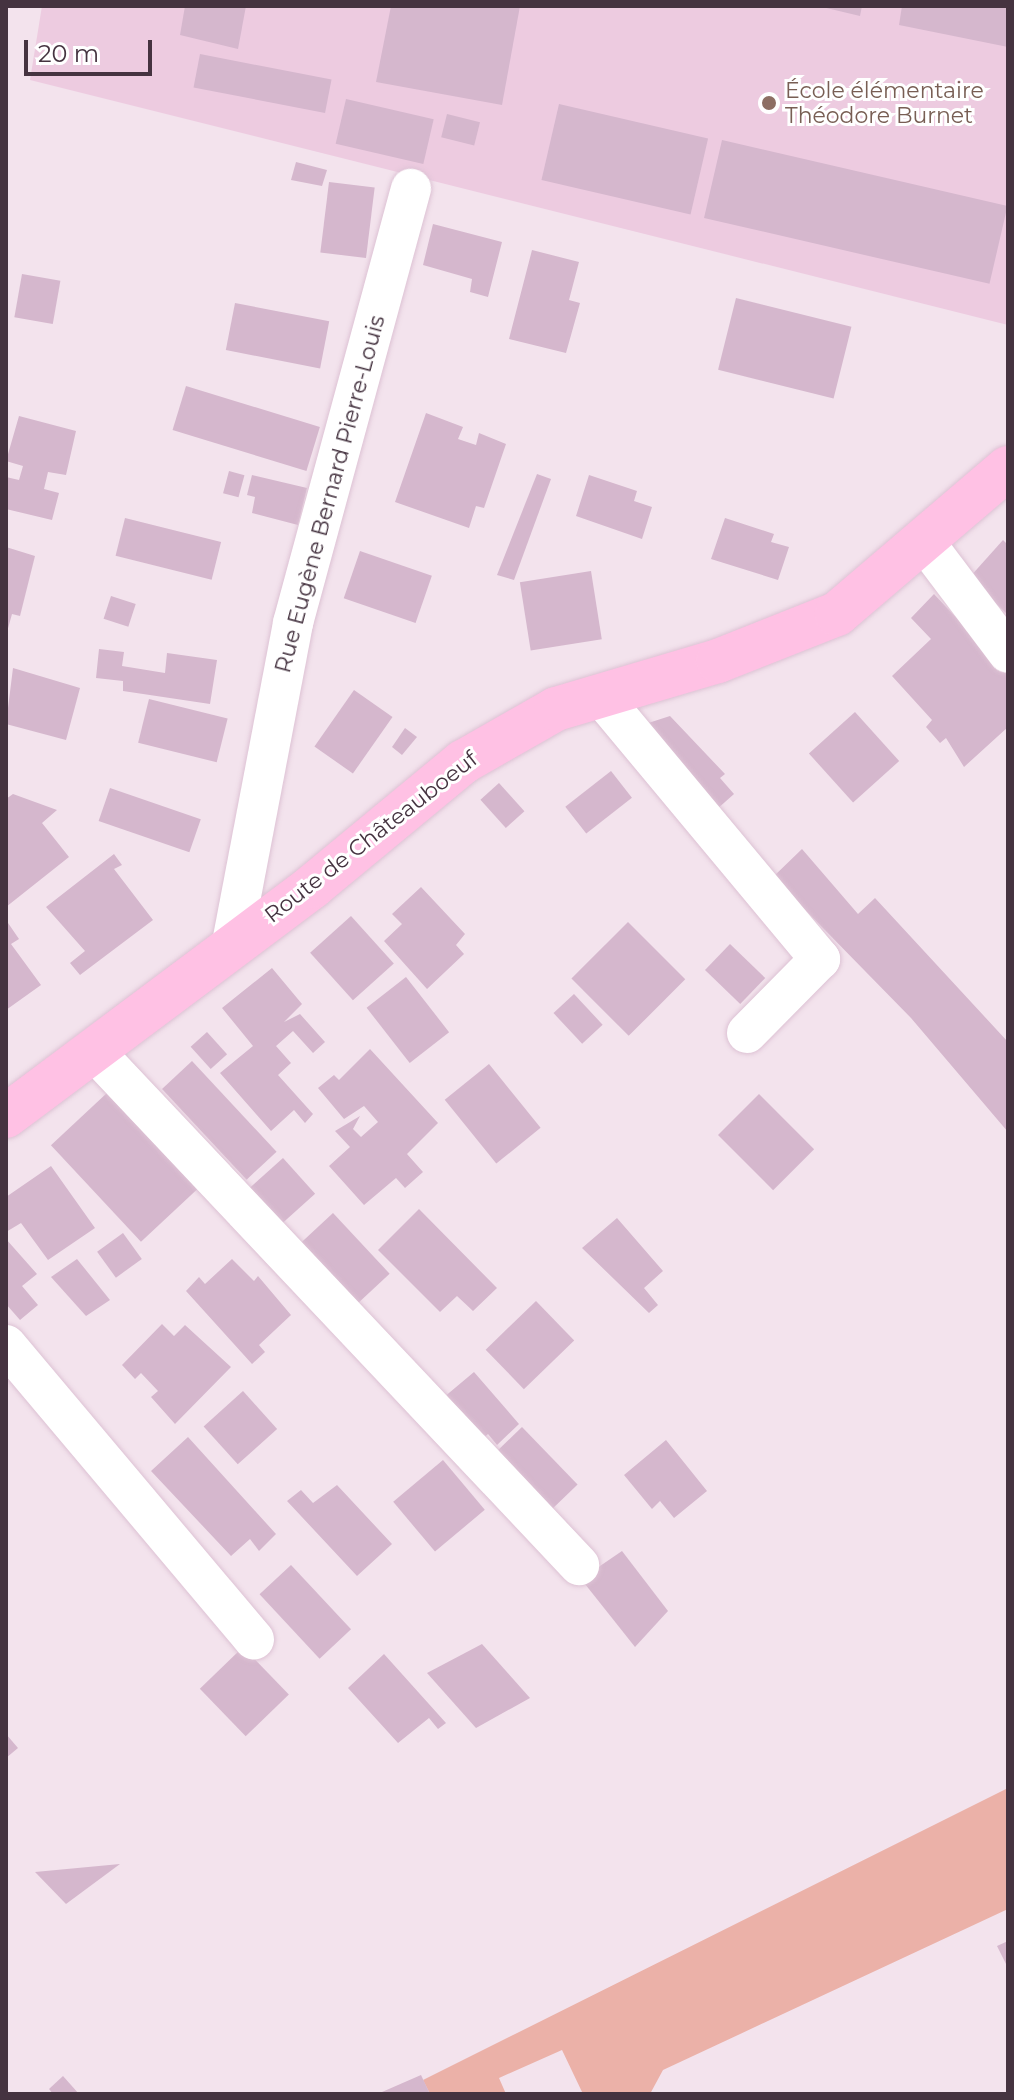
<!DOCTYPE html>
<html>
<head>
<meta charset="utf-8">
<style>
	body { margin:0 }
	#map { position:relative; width:1014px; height:2100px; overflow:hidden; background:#f3e3ed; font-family:Montserrat,sans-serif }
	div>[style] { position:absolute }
	.education>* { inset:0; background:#edcbe0 }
	.green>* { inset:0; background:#ebb1a8 }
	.building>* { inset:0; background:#d5b7cd; transform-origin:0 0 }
	.roads { filter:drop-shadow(0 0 2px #ddc2d4) drop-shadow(0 0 2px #ddc2d4) }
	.minor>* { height:40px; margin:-20px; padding:0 20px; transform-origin:20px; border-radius:20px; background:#fff }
	.secondary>* { height:44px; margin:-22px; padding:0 22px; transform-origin:22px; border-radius:22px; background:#ffc1e4 }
	.dots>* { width:22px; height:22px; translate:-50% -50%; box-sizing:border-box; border:4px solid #fff; border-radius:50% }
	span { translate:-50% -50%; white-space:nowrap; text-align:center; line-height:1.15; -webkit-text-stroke:6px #fff; paint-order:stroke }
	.education-label { font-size:22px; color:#785e54 }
	.left { translate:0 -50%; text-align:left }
	.street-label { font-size:22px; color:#453340 }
	.frame { position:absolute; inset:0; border:8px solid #453340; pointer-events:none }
	.scale { position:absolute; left:24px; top:40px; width:128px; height:36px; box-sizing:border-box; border:4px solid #453340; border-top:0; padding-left:10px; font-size:24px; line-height:28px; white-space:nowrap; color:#453340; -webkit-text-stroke:6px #fff; paint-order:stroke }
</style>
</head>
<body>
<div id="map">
	<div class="education">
		<i style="clip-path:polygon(42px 6px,1008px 6px,1008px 325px,30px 80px)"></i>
	</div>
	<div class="green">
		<i style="clip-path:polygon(1008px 1788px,1008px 1909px,663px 2070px,650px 2094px,583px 2094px,562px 2050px,499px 2078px,506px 2094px,430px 2094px,423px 2080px)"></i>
	</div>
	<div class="building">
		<i style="clip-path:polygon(185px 6px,246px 6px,238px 49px,180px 35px)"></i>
		<i style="clip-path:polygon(391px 6px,520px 6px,502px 105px,376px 82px)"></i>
		<i style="clip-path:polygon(818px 6px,862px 6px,860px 16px)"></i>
		<i style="clip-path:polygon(902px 6px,1008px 6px,1008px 47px,899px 25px)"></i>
		<i style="left:200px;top:54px;width:134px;height:34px;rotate:11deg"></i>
		<i style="left:346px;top:99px;width:90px;height:46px;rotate:13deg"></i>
		<i style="left:559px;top:104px;width:153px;height:78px;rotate:13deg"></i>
		<i style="left:447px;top:114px;width:34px;height:24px;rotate:14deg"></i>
		<i style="left:722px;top:140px;width:293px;height:80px;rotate:13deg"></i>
		<i style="clip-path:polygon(296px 162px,327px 170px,322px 186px,291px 180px)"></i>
		<i style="left:329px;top:182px;width:46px;height:71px;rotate:7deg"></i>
		<i style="clip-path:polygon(433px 224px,502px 242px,488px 297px,470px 292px,472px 279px,423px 265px)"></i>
		<i style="clip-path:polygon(532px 250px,579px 262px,569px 300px,580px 303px,566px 353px,509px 339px)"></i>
		<i style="left:22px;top:274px;width:39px;height:44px;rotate:10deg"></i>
		<i style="left:736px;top:298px;width:119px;height:74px;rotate:14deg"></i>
		<i style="left:235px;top:303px;width:96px;height:48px;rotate:11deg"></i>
		<i style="left:186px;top:386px;width:140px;height:46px;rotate:17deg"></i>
		<i style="clip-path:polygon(426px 413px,463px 427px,458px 439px,476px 445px,479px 433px,506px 444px,484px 508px,476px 506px,469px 528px,395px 502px)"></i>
		<i style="clip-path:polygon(19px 416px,76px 431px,66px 475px,48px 472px,44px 489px,59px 493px,52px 520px,6px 509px,6px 477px,19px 480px,23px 466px,6px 461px)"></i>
		<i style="left:229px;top:471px;width:16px;height:23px;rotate:15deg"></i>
		<i style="clip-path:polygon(537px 474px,551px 479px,514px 580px,497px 575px)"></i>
		<i style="clip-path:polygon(252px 475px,307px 488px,298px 525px,252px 513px,255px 497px,247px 495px)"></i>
		<i style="clip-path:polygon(589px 475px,637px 491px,634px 501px,652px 507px,642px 539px,576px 516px)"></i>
		<i style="left:125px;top:518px;width:99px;height:39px;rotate:14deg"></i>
		<i style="clip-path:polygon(725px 518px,774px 534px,771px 542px,789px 547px,778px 580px,711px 559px)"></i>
		<i style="clip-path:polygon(1003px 540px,1008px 545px,1008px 615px,969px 578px)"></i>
		<i style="clip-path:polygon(6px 547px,35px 556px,20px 616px,12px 614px,7px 632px)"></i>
		<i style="left:360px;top:551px;width:76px;height:50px;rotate:19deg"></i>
		<i style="left:591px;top:571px;width:69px;height:72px;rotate:81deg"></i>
		<i style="clip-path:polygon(934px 594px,1008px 673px,1008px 727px,964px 767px,946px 738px,940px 743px,926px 727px,932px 720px,892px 676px,931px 639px,911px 618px)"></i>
		<i style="left:111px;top:596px;width:26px;height:24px;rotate:18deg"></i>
		<i style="clip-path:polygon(99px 649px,124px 652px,122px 666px,165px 673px,167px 653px,217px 660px,210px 704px,123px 691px,123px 681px,96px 678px)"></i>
		<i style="clip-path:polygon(13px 668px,80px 688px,66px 740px,6px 724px)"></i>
		<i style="left:354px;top:690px;width:47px;height:69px;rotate:35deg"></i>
		<i style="left:149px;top:699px;width:81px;height:45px;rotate:14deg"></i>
		<i style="left:855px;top:712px;width:66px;height:62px;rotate:48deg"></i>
		<i style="clip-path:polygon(670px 716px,725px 774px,720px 778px,734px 794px,716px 810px,639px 726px)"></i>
		<i style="clip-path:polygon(405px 728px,417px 737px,402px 755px,392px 747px)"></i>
		<i style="left:611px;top:771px;width:34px;height:58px;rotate:52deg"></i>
		<i style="left:499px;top:783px;width:38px;height:25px;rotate:48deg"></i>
		<i style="left:110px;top:788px;width:96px;height:35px;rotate:19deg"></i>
		<i style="clip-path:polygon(13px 794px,57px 810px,42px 823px,69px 857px,6px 907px,6px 799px)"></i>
		<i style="clip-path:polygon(802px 849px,858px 914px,875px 898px,1008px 1042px,1008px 1132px,911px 1018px,773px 877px)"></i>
		<i style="clip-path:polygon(114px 854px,122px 865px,114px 869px,153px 920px,80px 975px,70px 963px,85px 951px,46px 907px)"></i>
		<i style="clip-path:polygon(421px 887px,465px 934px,456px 945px,464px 954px,427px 989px,384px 941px,402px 924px,392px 914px)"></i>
		<i style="left:351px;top:916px;width:64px;height:55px;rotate:48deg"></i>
		<i style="clip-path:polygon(6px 920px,19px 939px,11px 944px,41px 985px,6px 1010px)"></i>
		<i style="left:628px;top:922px;width:81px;height:80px;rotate:45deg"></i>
		<i style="left:730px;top:944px;width:49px;height:36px;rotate:44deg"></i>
		<i style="clip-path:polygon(272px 968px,302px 1004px,284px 1022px,300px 1014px,325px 1042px,313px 1053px,293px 1031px,276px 1046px,291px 1063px,278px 1075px,313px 1114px,305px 1123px,294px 1110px,271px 1131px,220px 1073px,253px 1046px,222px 1008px)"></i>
		<i style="left:406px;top:977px;width:70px;height:50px;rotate:52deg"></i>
		<i style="left:574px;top:994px;width:42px;height:28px;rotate:47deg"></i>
		<i style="left:207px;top:1032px;width:30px;height:22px;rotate:48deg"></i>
		<i style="clip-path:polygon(370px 1049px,438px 1123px,407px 1154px,423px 1172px,405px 1188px,396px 1178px,364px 1205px,329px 1166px,350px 1147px,335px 1131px,360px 1116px,353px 1129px,361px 1137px,378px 1122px,364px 1106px,344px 1119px,318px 1088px,334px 1075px,339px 1080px)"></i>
		<i style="left:192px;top:1061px;width:124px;height:41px;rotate:47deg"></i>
		<i style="left:489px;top:1064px;width:82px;height:57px;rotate:51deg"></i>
		<i style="left:108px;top:1092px;width:132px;height:78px;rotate:47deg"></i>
		<i style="left:759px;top:1094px;width:78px;height:58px;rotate:45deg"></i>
		<i style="left:283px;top:1158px;width:48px;height:52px;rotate:48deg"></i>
		<i style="clip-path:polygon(51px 1166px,95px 1228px,48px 1260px,21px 1223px,6px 1232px,6px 1197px)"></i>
		<i style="clip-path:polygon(419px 1209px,497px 1288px,473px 1311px,457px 1296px,440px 1312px,378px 1250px)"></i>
		<i style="left:333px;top:1213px;width:83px;height:50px;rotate:47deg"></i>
		<i style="clip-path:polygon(617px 1218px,663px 1271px,644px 1288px,658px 1305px,649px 1313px,582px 1248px)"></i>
		<i style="left:123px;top:1233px;width:32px;height:32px;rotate:54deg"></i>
		<i style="clip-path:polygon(6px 1239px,37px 1274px,22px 1286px,38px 1305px,20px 1320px,6px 1304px)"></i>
		<i style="clip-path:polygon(77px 1259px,110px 1300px,86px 1316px,51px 1277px)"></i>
		<i style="clip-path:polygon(232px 1259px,254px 1281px,258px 1276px,291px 1315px,259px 1345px,265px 1352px,252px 1364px,186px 1291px,199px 1277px,205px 1284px)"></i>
		<i style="left:536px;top:1301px;width:55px;height:70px;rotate:46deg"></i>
		<i style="clip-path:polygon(162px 1324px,174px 1336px,185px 1325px,231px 1367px,175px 1424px,151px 1397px,158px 1391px,141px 1373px,135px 1379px,122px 1365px)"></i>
		<i style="clip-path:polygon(474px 1372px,519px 1424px,497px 1445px,488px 1434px,480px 1441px,443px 1398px)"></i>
		<i style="left:243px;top:1391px;width:51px;height:53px;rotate:48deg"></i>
		<i style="left:522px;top:1427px;width:80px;height:40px;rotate:46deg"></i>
		<i style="clip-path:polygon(188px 1437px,276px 1534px,259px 1551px,250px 1539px,231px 1556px,151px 1471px)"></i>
		<i style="clip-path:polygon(666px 1440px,707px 1491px,674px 1518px,660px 1501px,652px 1509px,624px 1475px)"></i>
		<i style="left:443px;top:1460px;width:65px;height:65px;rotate:50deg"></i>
		<i style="clip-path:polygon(337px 1485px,392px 1544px,357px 1576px,287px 1501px,301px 1490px,313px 1503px)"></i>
		<i style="clip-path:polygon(622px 1551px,668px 1611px,635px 1647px,581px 1579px)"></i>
		<i style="left:291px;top:1565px;width:88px;height:43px;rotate:47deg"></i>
		<i style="clip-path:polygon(482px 1644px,530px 1698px,476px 1728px,427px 1673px)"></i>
		<i style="left:243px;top:1647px;width:66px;height:60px;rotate:46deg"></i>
		<i style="clip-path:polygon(384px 1654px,446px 1723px,438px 1729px,429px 1718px,398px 1743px,348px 1688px)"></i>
		<i style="clip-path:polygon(6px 1734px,18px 1748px,6px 1758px)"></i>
		<i style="clip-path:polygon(120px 1864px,66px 1904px,35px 1872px)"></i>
		<i style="clip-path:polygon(1008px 1941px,1008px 1968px,997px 1946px)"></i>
		<i style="clip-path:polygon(421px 2075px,430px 2094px,383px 2094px,382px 2092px)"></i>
		<i style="clip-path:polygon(63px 2076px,79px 2094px,53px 2094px,49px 2089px)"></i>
	</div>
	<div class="roads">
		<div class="minor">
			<i style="left:926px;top:544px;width:136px;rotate:53deg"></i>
			<i style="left:600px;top:695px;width:344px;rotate:50.2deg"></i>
			<i style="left:820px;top:959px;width:104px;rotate:134.6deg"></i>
			<i style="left:232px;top:943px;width:326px;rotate:-79.2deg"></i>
			<i style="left:293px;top:623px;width:450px;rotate:-74.8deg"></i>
			<i style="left:94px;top:1051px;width:707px;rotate:46.66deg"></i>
			<i style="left:6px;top:1345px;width:385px;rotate:49.9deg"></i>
		</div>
		<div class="secondary">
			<i style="left:6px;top:1116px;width:384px;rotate:-36.8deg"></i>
			<i style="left:313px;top:886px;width:195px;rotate:-39.6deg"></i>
			<i style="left:463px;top:762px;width:107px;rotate:-29.7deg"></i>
			<i style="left:556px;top:709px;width:169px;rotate:-16.5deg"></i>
			<i style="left:718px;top:661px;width:128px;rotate:-21.6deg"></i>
			<i style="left:837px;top:614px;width:225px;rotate:-40.5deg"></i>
		</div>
	</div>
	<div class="dots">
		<i style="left:769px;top:103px;background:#8d6e63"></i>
	</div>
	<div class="education-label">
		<span class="left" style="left:785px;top:103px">École élémentaire<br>Théodore Burnet</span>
	</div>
	<div class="street-label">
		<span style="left:330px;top:494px;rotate:-75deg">Rue Eugène Bernard Pierre-Louis</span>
		<span style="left:371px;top:837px;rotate:-38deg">Route de Châteauboeuf</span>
	</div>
	<div class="frame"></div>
	<div class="scale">20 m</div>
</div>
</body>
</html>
